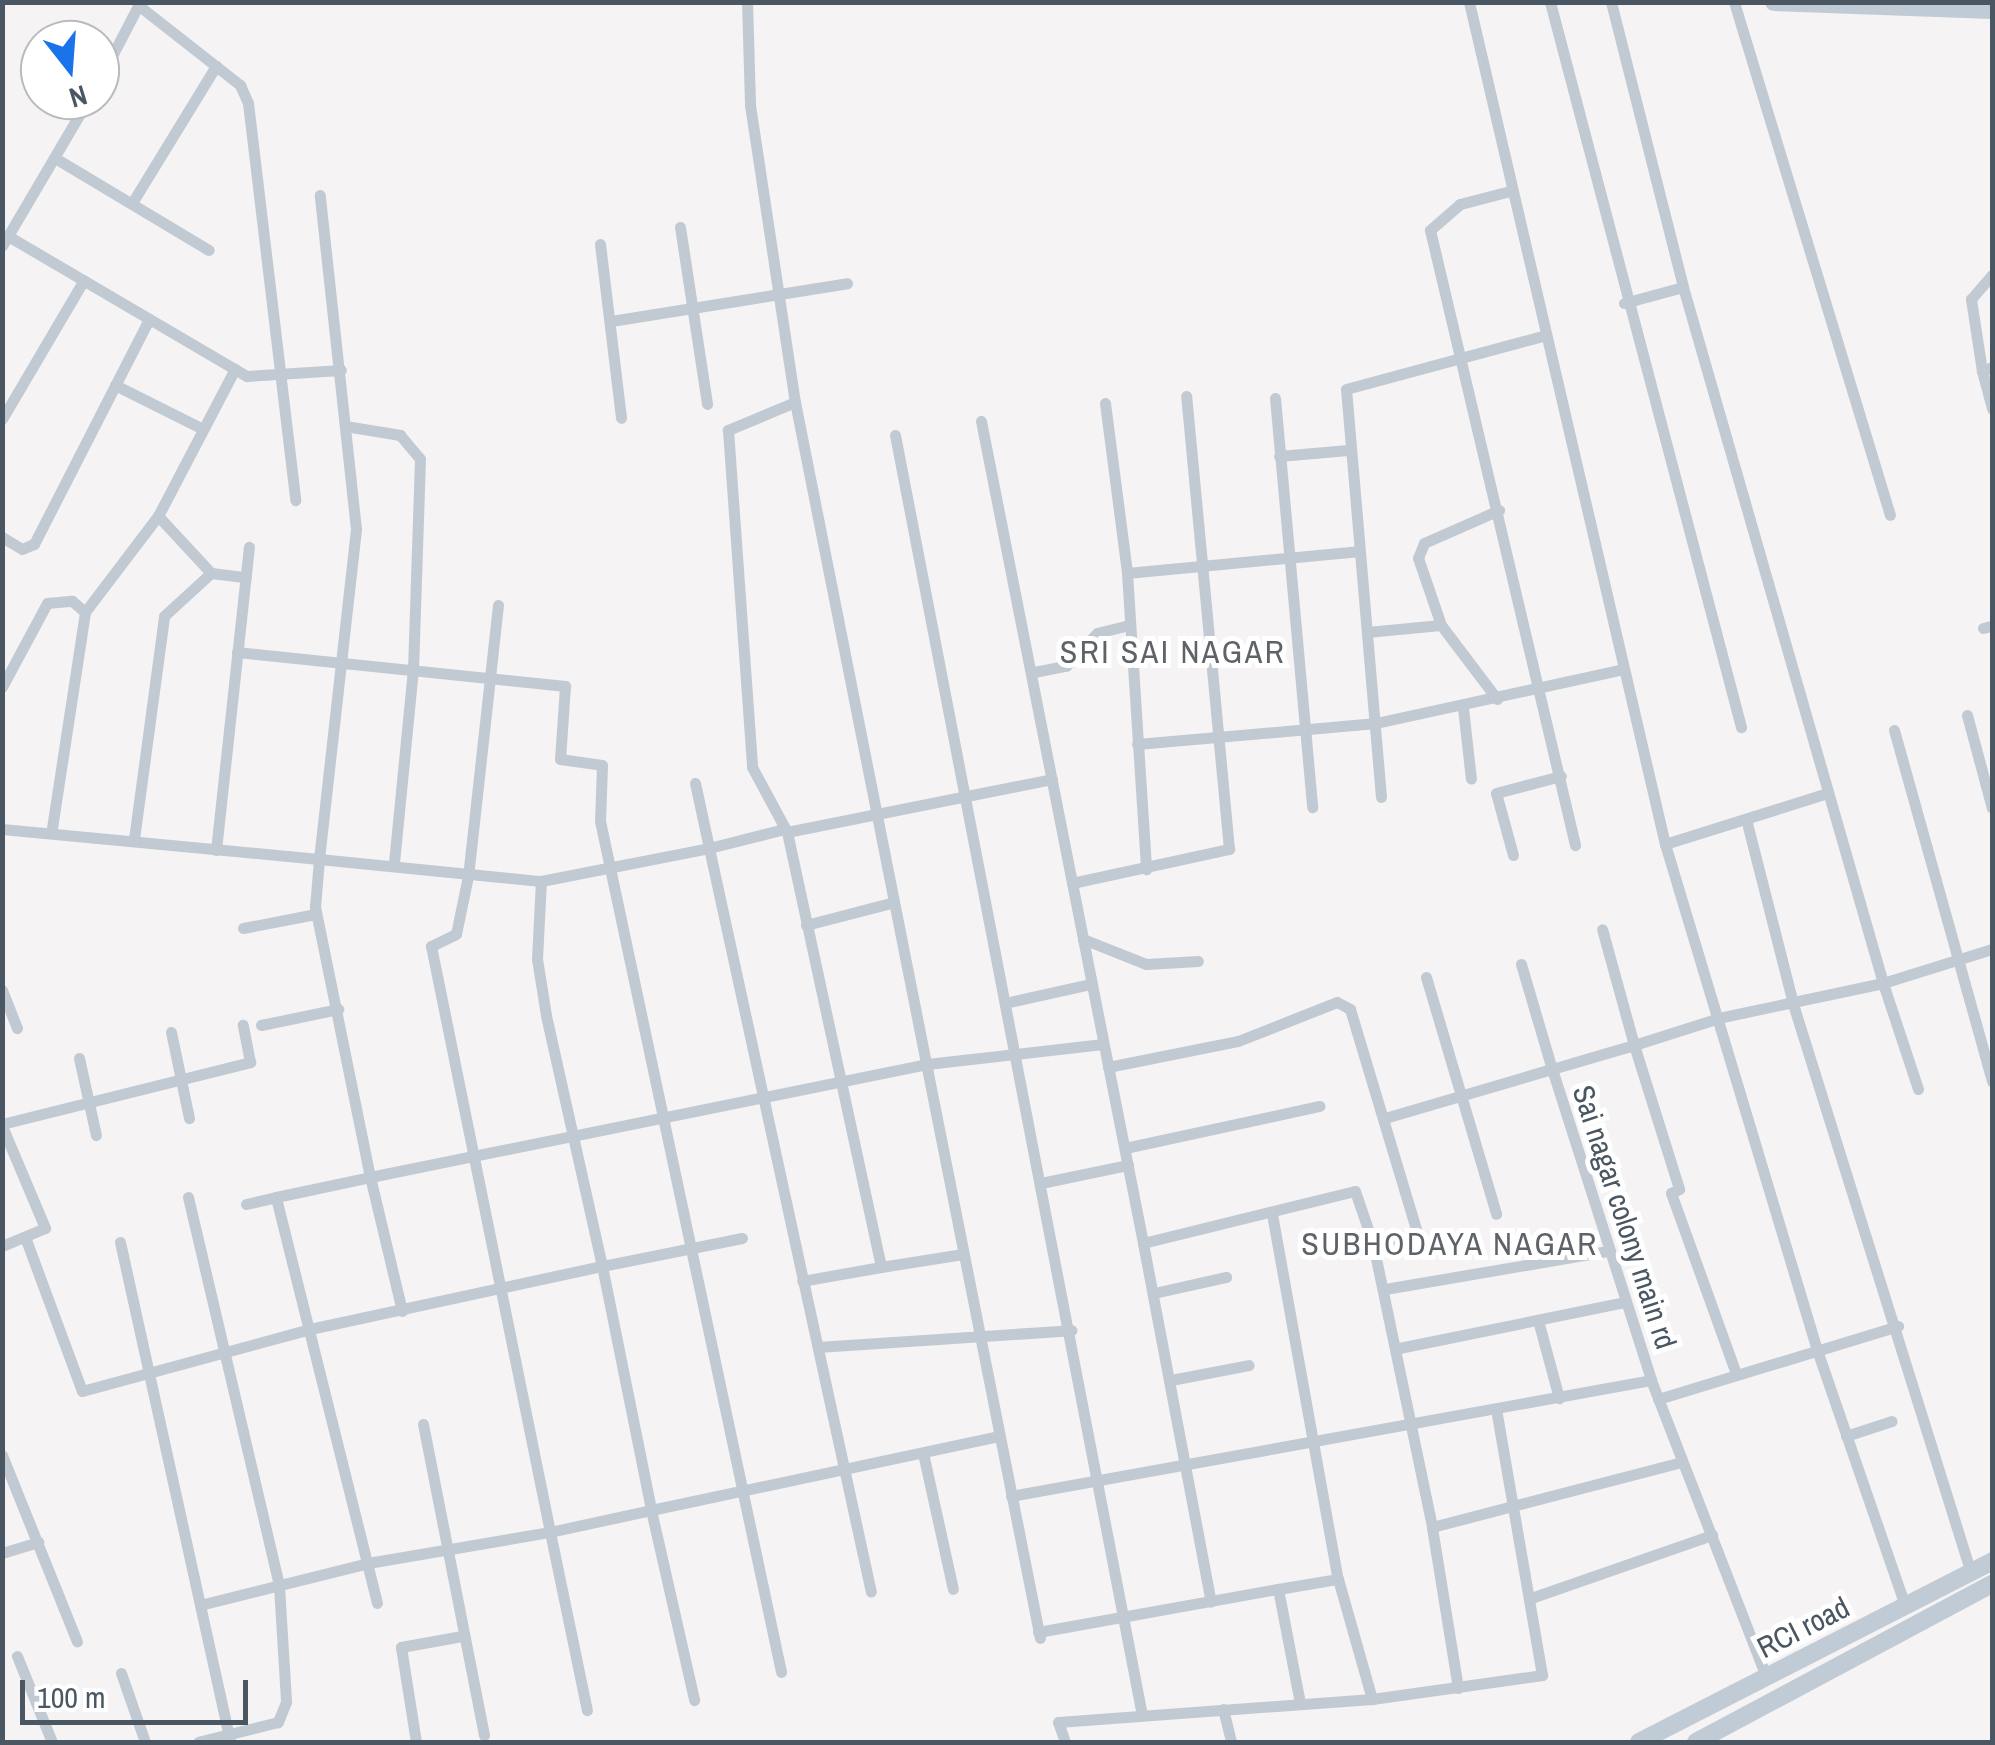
<!DOCTYPE html>
<html>
<head>
<meta charset="utf-8">
<style>
	body { margin:0 }
	#map { position:relative; width:1995px; height:1745px; overflow:hidden; background:#f5f3f3; font-family:"Archivo Narrow",sans-serif }
	div>[style] { position:absolute }
	.street>* { height:11px; margin:-5.5px; padding:0 5.5px; transform-origin:5.5px; border-radius:5.5px; background:#c1cad2 }
	.secondary>* { height:18px; margin:-9px; padding:0 9px; transform-origin:9px; border-radius:9px; background:#c1cbd6 }
	span { translate:-50% -50%; white-space:nowrap; text-align:center; line-height:1.15; -webkit-text-stroke:10px #fff; paint-order:stroke }
	.street-label { font-size:30px; color:#4a5661 }
	.neighbourhood-label { font-size:32px; color:#5f6368; letter-spacing:2.5px }
	.frame { position:absolute; inset:0; border:5px solid #4a5661; pointer-events:none }
	.north { position:absolute; left:20px; top:20px; width:100px; height:100px; box-sizing:border-box; background:#fff; border:2px solid #b7bbc0; border-radius:50%; rotate:163deg; font-size:28px; font-weight:700; line-height:40px; text-align:center; color:#4a5661 }
	.north::after { content:''; display:block; margin:auto; width:35px; height:45px; background:#1a73e8; clip-path:polygon(50% 0,100% 100%,50% 72%,0 100%) }
	.scale { position:absolute; left:20px; top:1680px; width:228px; height:45px; box-sizing:border-box; border:5px solid #4a5661; border-top:0; padding-left:12px; font-size:30px; line-height:35px; white-space:nowrap; color:#4a5661; -webkit-text-stroke:8px #fff; paint-order:stroke }
</style>
</head>
<body>
<div id="map">
	<div class="street">
		<i style="left:747px;top:2px;width:103px;rotate:88.3deg"></i>
		<i style="left:750px;top:105px;width:300px;rotate:81.4deg"></i>
		<i style="left:795px;top:402px;width:1260px;rotate:78.79deg"></i>
		<i style="left:1469px;top:2px;width:865px;rotate:76.9deg"></i>
		<i style="left:1665px;top:844px;width:528px;rotate:73.28deg"></i>
		<i style="left:1817px;top:1350px;width:270px;rotate:71deg"></i>
		<i style="left:1550px;top:2px;width:750px;rotate:75.24deg"></i>
		<i style="left:1611px;top:2px;width:294px;rotate:75.8deg"></i>
		<i style="left:1683px;top:287px;width:724px;rotate:73.97deg"></i>
		<i style="left:1883px;top:983px;width:168px;rotate:168deg"></i>
		<i style="left:1719px;top:1018px;width:89px;rotate:162.4deg"></i>
		<i style="left:1634px;top:1045px;width:151px;rotate:72.6deg"></i>
		<i style="left:1679px;top:1189px;width:9px;rotate:153deg"></i>
		<i style="left:1671px;top:1193px;width:192px;rotate:70.2deg"></i>
		<i style="left:1734px;top:2px;width:536px;rotate:73.09deg"></i>
		<i style="left:138px;top:5px;width:130px;rotate:38.1deg"></i>
		<i style="left:240px;top:85px;width:20px;rotate:66deg"></i>
		<i style="left:248px;top:103px;width:400px;rotate:83.2deg"></i>
		<i style="left:100px;top:79px;width:87px;rotate:-62.5deg"></i>
		<i style="left:55px;top:158px;width:179px;rotate:30.9deg"></i>
		<i style="left:1510px;top:191px;width:52px;rotate:165.4deg"></i>
		<i style="left:1460px;top:204px;width:40px;rotate:139deg"></i>
		<i style="left:1430px;top:230px;width:632px;rotate:76.73deg"></i>
		<i style="left:132px;top:203px;width:161px;rotate:-58.5deg"></i>
		<i style="left:680px;top:227px;width:179px;rotate:81.3deg"></i>
		<i style="left:8px;top:236px;width:277px;rotate:30.4deg"></i>
		<i style="left:247px;top:376px;width:94px;rotate:-3.7deg"></i>
		<i style="left:600px;top:244px;width:175px;rotate:83.1deg"></i>
		<i style="left:2px;top:246px;width:169px;rotate:-59.5deg"></i>
		<i style="left:1624px;top:303px;width:61px;rotate:-15.2deg"></i>
		<i style="left:611px;top:321px;width:239px;rotate:-9.1deg"></i>
		<i style="left:1992px;top:367px;width:11px;rotate:158deg"></i>
		<i style="left:1982px;top:371px;width:39px;rotate:75deg"></i>
		<i style="left:1982px;top:371px;width:73px;rotate:-98.7deg"></i>
		<i style="left:1971px;top:299px;width:32px;rotate:-49deg"></i>
		<i style="left:115px;top:385px;width:98px;rotate:26.6deg"></i>
		<i style="left:1275px;top:398px;width:411px;rotate:84.8deg"></i>
		<i style="left:795px;top:402px;width:73px;rotate:157.3deg"></i>
		<i style="left:728px;top:430px;width:338px;rotate:85.9deg"></i>
		<i style="left:752px;top:767px;width:74px;rotate:61.7deg"></i>
		<i style="left:787px;top:832px;width:445px;rotate:77.8deg"></i>
		<i style="left:881px;top:1267px;width:80px;rotate:170deg"></i>
		<i style="left:1105px;top:403px;width:171px;rotate:82.6deg"></i>
		<i style="left:1127px;top:573px;width:297px;rotate:86.3deg"></i>
		<i style="left:2px;top:419px;width:161px;rotate:-59.5deg"></i>
		<i style="left:981px;top:421px;width:838px;rotate:78.85deg"></i>
		<i style="left:1143px;top:1243px;width:218px;rotate:-13.8deg"></i>
		<i style="left:1355px;top:1191px;width:56px;rotate:71.2deg"></i>
		<i style="left:345px;top:426px;width:56px;rotate:9.3deg"></i>
		<i style="left:400px;top:435px;width:31px;rotate:50deg"></i>
		<i style="left:420px;top:459px;width:210px;rotate:91.9deg"></i>
		<i style="left:413px;top:669px;width:196px;rotate:95.6deg"></i>
		<i style="left:895px;top:435px;width:1304px;rotate:79.08deg"></i>
		<i style="left:1279px;top:456px;width:69px;rotate:-5deg"></i>
		<i style="left:2px;top:537px;width:23px;rotate:31deg"></i>
		<i style="left:22px;top:549px;width:13px;rotate:-23deg"></i>
		<i style="left:34px;top:544px;width:253px;rotate:-62.9deg"></i>
		<i style="left:211px;top:573px;width:35px;rotate:7deg"></i>
		<i style="left:1127px;top:573px;width:232px;rotate:-5.4deg"></i>
		<i style="left:498px;top:605px;width:273px;rotate:96.3deg"></i>
		<i style="left:468px;top:876px;width:59px;rotate:101.7deg"></i>
		<i style="left:456px;top:934px;width:28px;rotate:154deg"></i>
		<i style="left:431px;top:946px;width:598px;rotate:78.52deg"></i>
		<i style="left:550px;top:1532px;width:103px;rotate:-12.3deg"></i>
		<i style="left:651px;top:1510px;width:195px;rotate:77.2deg"></i>
		<i style="left:1983px;top:628px;width:9px;rotate:-13deg"></i>
		<i style="left:1367px;top:632px;width:74px;rotate:-5.4deg"></i>
		<i style="left:237px;top:652px;width:330px;rotate:5.9deg"></i>
		<i style="left:565px;top:686px;width:73px;rotate:93.9deg"></i>
		<i style="left:560px;top:759px;width:42px;rotate:8.1deg"></i>
		<i style="left:602px;top:765px;width:56px;rotate:92deg"></i>
		<i style="left:600px;top:821px;width:870px;rotate:77.99deg"></i>
		<i style="left:1034px;top:672px;width:33px;rotate:-11deg"></i>
		<i style="left:1066px;top:666px;width:45px;rotate:-46.8deg"></i>
		<i style="left:1097px;top:633px;width:32px;rotate:-14deg"></i>
		<i style="left:2px;top:687px;width:95px;rotate:-61.8deg"></i>
		<i style="left:47px;top:603px;width:25px;rotate:-5deg"></i>
		<i style="left:72px;top:601px;width:17px;rotate:40deg"></i>
		<i style="left:1497px;top:699px;width:93px;rotate:-127.1deg"></i>
		<i style="left:1441px;top:625px;width:71px;rotate:-108.9deg"></i>
		<i style="left:1418px;top:558px;width:16px;rotate:-68deg"></i>
		<i style="left:1424px;top:543px;width:82px;rotate:-23.7deg"></i>
		<i style="left:1463px;top:708px;width:71px;rotate:83.6deg"></i>
		<i style="left:1967px;top:715px;width:96px;rotate:75deg"></i>
		<i style="left:1894px;top:730px;width:365px;rotate:74.4deg"></i>
		<i style="left:1137px;top:744px;width:240px;rotate:-5deg"></i>
		<i style="left:1376px;top:723px;width:253px;rotate:-12.3deg"></i>
		<i style="left:695px;top:783px;width:66px;rotate:77.8deg"></i>
		<i style="left:709px;top:848px;width:73px;rotate:-14.2deg"></i>
		<i style="left:1381px;top:797px;width:409px;rotate:-94.9deg"></i>
		<i style="left:1346px;top:389px;width:204px;rotate:-15.1deg"></i>
		<i style="left:1746px;top:819px;width:191px;rotate:75.7deg"></i>
		<i style="left:1793px;top:1004px;width:596px;rotate:72.63deg"></i>
		<i style="left:52px;top:828px;width:219px;rotate:-81.3deg"></i>
		<i style="left:85px;top:612px;width:121px;rotate:-52.8deg"></i>
		<i style="left:158px;top:516px;width:166px;rotate:-62.4deg"></i>
		<i style="left:2px;top:829px;width:318px;rotate:5.4deg"></i>
		<i style="left:319px;top:859px;width:332px;rotate:-83.6deg"></i>
		<i style="left:356px;top:529px;width:336px;rotate:-96.2deg"></i>
		<i style="left:787px;top:832px;width:270px;rotate:-11.3deg"></i>
		<i style="left:134px;top:839px;width:225px;rotate:-82.3deg"></i>
		<i style="left:164px;top:616px;width:64px;rotate:-42.5deg"></i>
		<i style="left:211px;top:573px;width:78px;rotate:-132.9deg"></i>
		<i style="left:1665px;top:844px;width:171px;rotate:-17.4deg"></i>
		<i style="left:216px;top:850px;width:305px;rotate:-83.8deg"></i>
		<i style="left:1513px;top:855px;width:64px;rotate:-105.3deg"></i>
		<i style="left:1496px;top:793px;width:67px;rotate:-14.7deg"></i>
		<i style="left:1072px;top:883px;width:161px;rotate:-12.2deg"></i>
		<i style="left:1229px;top:849px;width:455px;rotate:-95.4deg"></i>
		<i style="left:806px;top:925px;width:91px;rotate:-14.6deg"></i>
		<i style="left:243px;top:928px;width:74px;rotate:-10.9deg"></i>
		<i style="left:1083px;top:939px;width:68px;rotate:21.6deg"></i>
		<i style="left:1146px;top:964px;width:52px;rotate:-3.3deg"></i>
		<i style="left:1521px;top:964px;width:109px;rotate:73.6deg"></i>
		<i style="left:1552px;top:1069px;width:85px;rotate:-16.3deg"></i>
		<i style="left:1634px;top:1045px;width:120px;rotate:-105.4deg"></i>
		<i style="left:1426px;top:977px;width:247px;rotate:73.5deg"></i>
		<i style="left:2px;top:990px;width:41px;rotate:68.5deg"></i>
		<i style="left:1005px;top:1003px;width:88px;rotate:-12.5deg"></i>
		<i style="left:261px;top:1025px;width:79px;rotate:-11.7deg"></i>
		<i style="left:171px;top:1032px;width:88px;rotate:78.2deg"></i>
		<i style="left:79px;top:1058px;width:79px;rotate:77.6deg"></i>
		<i style="left:1108px;top:1067px;width:133px;rotate:-11.3deg"></i>
		<i style="left:1238px;top:1041px;width:106px;rotate:-21.5deg"></i>
		<i style="left:1337px;top:1002px;width:15px;rotate:28deg"></i>
		<i style="left:1350px;top:1009px;width:234px;rotate:73.3deg"></i>
		<i style="left:1417px;top:1233px;width:45px;rotate:166deg"></i>
		<i style="left:1373px;top:1244px;width:289px;rotate:78.2deg"></i>
		<i style="left:1918px;top:1089px;width:112px;rotate:-108.3deg"></i>
		<i style="left:1883px;top:983px;width:114px;rotate:-17.3deg"></i>
		<i style="left:1385px;top:1118px;width:174px;rotate:-16.4deg"></i>
		<i style="left:1552px;top:1069px;width:326px;rotate:72.3deg"></i>
		<i style="left:2px;top:1124px;width:256px;rotate:-14deg"></i>
		<i style="left:250px;top:1062px;width:38px;rotate:-101deg"></i>
		<i style="left:2px;top:1126px;width:111px;rotate:67.1deg"></i>
		<i style="left:45px;top:1228px;width:47px;rotate:157.3deg"></i>
		<i style="left:1125px;top:1148px;width:199px;rotate:-12.2deg"></i>
		<i style="left:1041px;top:1183px;width:89px;rotate:-11.7deg"></i>
		<i style="left:188px;top:1197px;width:400px;rotate:76.8deg"></i>
		<i style="left:279px;top:1586px;width:116px;rotate:86.5deg"></i>
		<i style="left:286px;top:1702px;width:22px;rotate:112deg"></i>
		<i style="left:278px;top:1722px;width:82px;rotate:166deg"></i>
		<i style="left:246px;top:1204px;width:31px;rotate:-13deg"></i>
		<i style="left:1272px;top:1214px;width:371px;rotate:79.8deg"></i>
		<i style="left:1338px;top:1579px;width:125px;rotate:74.2deg"></i>
		<i style="left:25px;top:1237px;width:164px;rotate:69.7deg"></i>
		<i style="left:82px;top:1391px;width:236px;rotate:-15.2deg"></i>
		<i style="left:310px;top:1329px;width:299px;rotate:-12.2deg"></i>
		<i style="left:602px;top:1266px;width:257px;rotate:-102.6deg"></i>
		<i style="left:546px;top:1015px;width:57px;rotate:-99.1deg"></i>
		<i style="left:537px;top:959px;width:78px;rotate:-87.1deg"></i>
		<i style="left:742px;top:1238px;width:143px;rotate:168.7deg"></i>
		<i style="left:602px;top:1266px;width:249px;rotate:78.6deg"></i>
		<i style="left:651px;top:1510px;width:355px;rotate:-12deg"></i>
		<i style="left:120px;top:1242px;width:511px;rotate:77.57deg"></i>
		<i style="left:1143px;top:1243px;width:365px;rotate:79.3deg"></i>
		<i style="left:881px;top:1267px;width:83px;rotate:-9deg"></i>
		<i style="left:1385px;top:1289px;width:225px;rotate:-9.7deg"></i>
		<i style="left:1154px;top:1293px;width:74px;rotate:-12.5deg"></i>
		<i style="left:402px;top:1311px;width:138px;rotate:-103.4deg"></i>
		<i style="left:370px;top:1177px;width:568px;rotate:-11.47deg"></i>
		<i style="left:927px;top:1064px;width:177px;rotate:-6.5deg"></i>
		<i style="left:1539px;top:1324px;width:77px;rotate:74.9deg"></i>
		<i style="left:818px;top:1347px;width:254px;rotate:-3.8deg"></i>
		<i style="left:1399px;top:1348px;width:231px;rotate:-11.5deg"></i>
		<i style="left:1171px;top:1380px;width:79px;rotate:-10.9deg"></i>
		<i style="left:1658px;top:1399px;width:251px;rotate:-16.9deg"></i>
		<i style="left:423px;top:1424px;width:317px;rotate:78.9deg"></i>
		<i style="left:1846px;top:1436px;width:48px;rotate:-18.1deg"></i>
		<i style="left:923px;top:1453px;width:139px;rotate:77.6deg"></i>
		<i style="left:2px;top:1455px;width:201px;rotate:68.1deg"></i>
		<i style="left:1011px;top:1496px;width:650px;rotate:-10.27deg"></i>
		<i style="left:1651px;top:1380px;width:318px;rotate:68.8deg"></i>
		<i style="left:2px;top:1553px;width:38px;rotate:-17deg"></i>
		<i style="left:1531px;top:1598px;width:192px;rotate:-19.2deg"></i>
		<i style="left:377px;top:1603px;width:418px;rotate:-104deg"></i>
		<i style="left:276px;top:1197px;width:96px;rotate:-12deg"></i>
		<i style="left:370px;top:1177px;width:276px;rotate:-101.5deg"></i>
		<i style="left:315px;top:907px;width:48px;rotate:-85.2deg"></i>
		<i style="left:319px;top:859px;width:223px;rotate:5.7deg"></i>
		<i style="left:541px;top:881px;width:171px;rotate:-11.1deg"></i>
		<i style="left:709px;top:848px;width:761px;rotate:77.72deg"></i>
		<i style="left:204px;top:1604px;width:169px;rotate:-14deg"></i>
		<i style="left:368px;top:1563px;width:185px;rotate:-9.7deg"></i>
		<i style="left:550px;top:1532px;width:182px;rotate:78.3deg"></i>
		<i style="left:1038px;top:1632px;width:244px;rotate:-10.2deg"></i>
		<i style="left:17px;top:1656px;width:93px;rotate:67.9deg"></i>
		<i style="left:121px;top:1673px;width:73px;rotate:70.8deg"></i>
		<i style="left:1458px;top:1688px;width:163px;rotate:-99.2deg"></i>
		<i style="left:1432px;top:1527px;width:258px;rotate:-14.6deg"></i>
		<i style="left:1300px;top:1703px;width:116px;rotate:-100.9deg"></i>
		<i style="left:1278px;top:1589px;width:61px;rotate:-9.5deg"></i>
		<i style="left:1223px;top:1709px;width:34px;rotate:76deg"></i>
		<i style="left:416px;top:1742px;width:96px;rotate:-99deg"></i>
		<i style="left:401px;top:1647px;width:62px;rotate:-10.2deg"></i>
		<i style="left:1065px;top:1742px;width:21px;rotate:-109deg"></i>
		<i style="left:1058px;top:1722px;width:315px;rotate:-4.2deg"></i>
		<i style="left:1372px;top:1699px;width:172px;rotate:-8deg"></i>
		<i style="left:1542px;top:1675px;width:270px;rotate:-99.8deg"></i>
	</div>
	<div class="secondary">
		<i style="left:1774px;top:2px;width:218px;rotate:2.1deg"></i>
		<i style="left:1639px;top:1742px;width:397px;rotate:-27.1deg"></i>
		<i style="left:1696px;top:1742px;width:336px;rotate:-28.1deg"></i>
	</div>
	<div class="street-label">
		<span style="left:1625px;top:1217px;rotate:72deg">Sai nagar colony main rd</span>
		<span style="left:1803px;top:1627px;rotate:-27deg">RCI road</span>
	</div>
	<div class="neighbourhood-label">
		<span style="left:1173px;top:652px">SRI SAI NAGAR</span>
		<span style="left:1450px;top:1244px">SUBHODAYA NAGAR</span>
	</div>
	<div class="frame"></div>
	<div class="north">N</div>
	<div class="scale">100 m</div>
</div>
</body>
</html>
